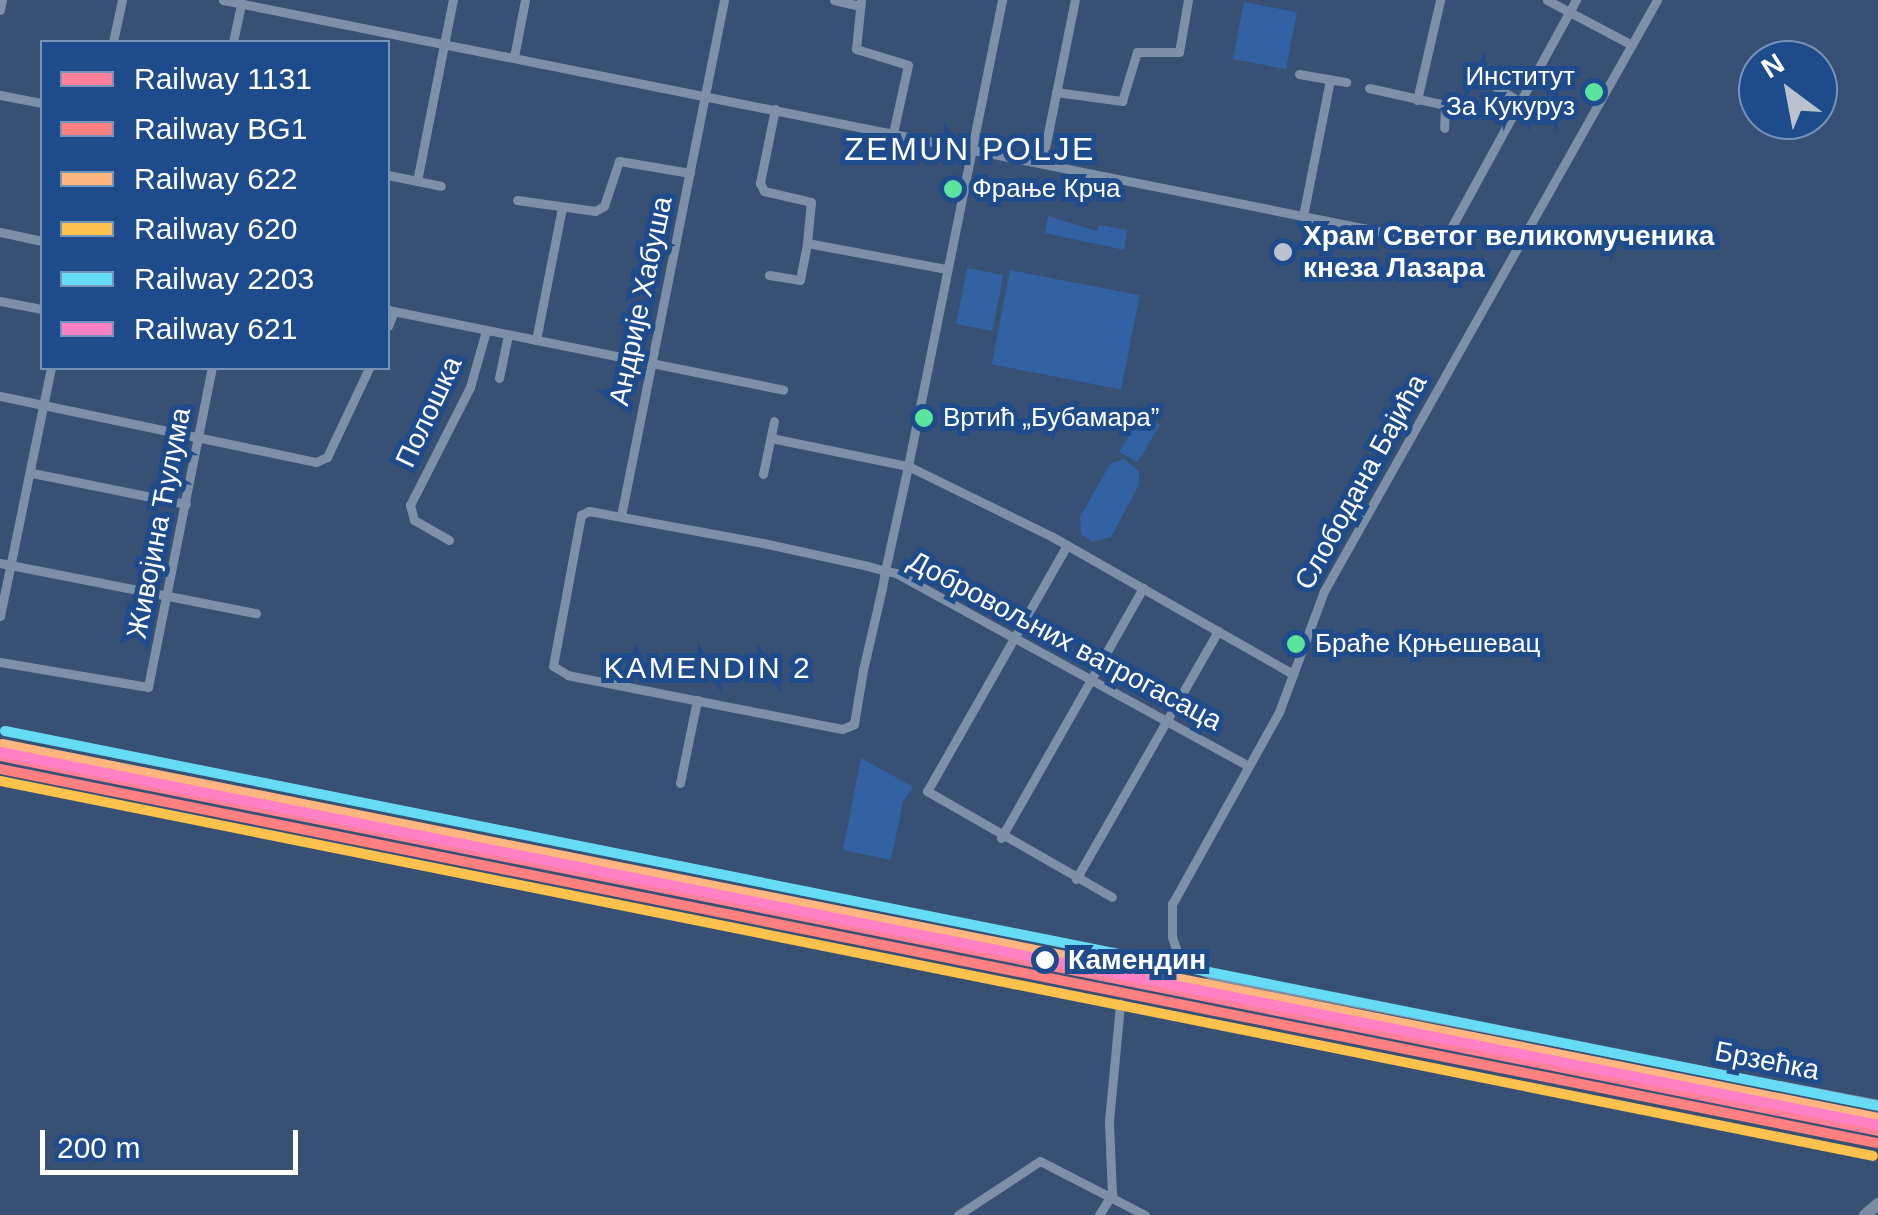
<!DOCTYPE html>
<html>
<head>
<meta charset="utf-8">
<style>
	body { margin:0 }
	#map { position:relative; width:1878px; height:1215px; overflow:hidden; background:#375073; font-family:Arial,sans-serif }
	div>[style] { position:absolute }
	.green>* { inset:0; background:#3262a3; transform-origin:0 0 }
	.street>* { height:9px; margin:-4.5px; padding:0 4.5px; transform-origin:4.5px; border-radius:4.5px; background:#7e90a7 }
	.secondary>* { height:12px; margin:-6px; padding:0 6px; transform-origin:6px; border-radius:6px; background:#798ca3 }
	.rail-1>* { height:10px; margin:-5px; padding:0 5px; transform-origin:5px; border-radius:5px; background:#ff8098 }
	.rail-2>* { height:10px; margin:-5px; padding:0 5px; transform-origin:5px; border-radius:5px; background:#ff8080 }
	.rail-3>* { height:10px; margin:-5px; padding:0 5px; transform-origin:5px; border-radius:5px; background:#ffb580 }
	.rail-4>* { height:10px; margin:-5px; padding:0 5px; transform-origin:5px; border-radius:5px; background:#fcc24d }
	.rail-5>* { height:10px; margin:-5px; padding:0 5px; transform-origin:5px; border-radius:5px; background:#66dbf5 }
	.rail-6>* { height:10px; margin:-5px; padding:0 5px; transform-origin:5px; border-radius:5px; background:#ff80c5 }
	.dots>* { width:28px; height:28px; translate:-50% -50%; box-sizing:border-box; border:5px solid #1e4b8c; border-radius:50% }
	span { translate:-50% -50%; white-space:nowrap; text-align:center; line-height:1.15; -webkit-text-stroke:10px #1e4b8c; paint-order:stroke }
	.bus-label { font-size:26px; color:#fff }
	.right { translate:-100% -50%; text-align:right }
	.left { translate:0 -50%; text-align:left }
	.poi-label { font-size:28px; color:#fff; font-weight:700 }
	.street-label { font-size:28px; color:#fff }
	.stop-label { font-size:28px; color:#fff; font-weight:700 }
	.neighbourhood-label { font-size:30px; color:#fff; letter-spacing:2.5px }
	.quarter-label { font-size:32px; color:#fff; letter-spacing:2.5px }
	.legend { position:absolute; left:40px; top:40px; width:350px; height:330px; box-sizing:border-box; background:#1e4b8c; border:2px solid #7893ba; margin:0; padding:12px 18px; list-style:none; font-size:30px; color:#fff }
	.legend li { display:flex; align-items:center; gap:20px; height:50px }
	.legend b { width:50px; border:2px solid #7893ba }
	.north { position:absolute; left:1738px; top:40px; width:100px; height:100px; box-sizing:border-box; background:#1e4b8c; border:2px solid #7893ba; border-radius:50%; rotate:328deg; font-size:28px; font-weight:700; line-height:40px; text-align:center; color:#fff }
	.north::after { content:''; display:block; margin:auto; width:35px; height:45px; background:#b9c2ce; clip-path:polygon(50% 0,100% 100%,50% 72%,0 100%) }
	.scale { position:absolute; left:40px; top:1130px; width:258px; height:45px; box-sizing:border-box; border:5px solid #fff; border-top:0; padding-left:12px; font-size:30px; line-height:35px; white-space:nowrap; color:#fff; -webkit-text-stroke:8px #1e4b8c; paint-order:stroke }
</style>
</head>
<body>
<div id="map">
	<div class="green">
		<i style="left:1244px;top:2px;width:54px;height:58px;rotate:11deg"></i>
		<i style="clip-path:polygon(1048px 216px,1096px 231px,1099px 225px,1127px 230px,1124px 250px,1045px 233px)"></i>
		<i style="left:967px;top:268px;width:37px;height:57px;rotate:11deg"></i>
		<i style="left:1010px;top:270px;width:132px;height:96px;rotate:11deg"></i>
		<i style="left:1142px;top:414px;width:21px;height:44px;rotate:31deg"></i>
		<i style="clip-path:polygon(1124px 459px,1139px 471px,1139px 485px,1111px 537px,1092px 542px,1081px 534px,1080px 517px,1110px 464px)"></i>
		<i style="clip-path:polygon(861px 758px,913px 787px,903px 802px,891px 860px,843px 850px)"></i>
	</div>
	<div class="street">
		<i style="left:223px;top:0;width:1224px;rotate:11.31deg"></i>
		<i style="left:834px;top:0;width:27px;rotate:13deg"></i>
		<i style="left:861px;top:0;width:49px;rotate:95.8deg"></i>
		<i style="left:856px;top:49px;width:54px;rotate:17.1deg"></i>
		<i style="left:908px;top:65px;width:70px;rotate:102.4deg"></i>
		<i style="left:1002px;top:0;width:475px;rotate:101.4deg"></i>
		<i style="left:908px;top:466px;width:14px;rotate:102deg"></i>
		<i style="left:905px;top:480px;width:93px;rotate:102.4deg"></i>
		<i style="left:885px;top:571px;width:17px;rotate:100deg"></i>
		<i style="left:882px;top:588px;width:84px;rotate:103deg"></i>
		<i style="left:863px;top:670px;width:55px;rotate:99.5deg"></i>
		<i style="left:854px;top:724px;width:13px;rotate:157deg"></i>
		<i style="left:842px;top:729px;width:279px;rotate:-168.9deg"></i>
		<i style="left:568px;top:675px;width:17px;rotate:-149deg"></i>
		<i style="left:553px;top:666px;width:154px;rotate:-79.5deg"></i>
		<i style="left:581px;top:515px;width:9px;rotate:-27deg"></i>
		<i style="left:589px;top:511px;width:177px;rotate:10.4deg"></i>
		<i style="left:763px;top:543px;width:107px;rotate:12.4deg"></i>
		<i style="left:868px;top:566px;width:18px;rotate:16deg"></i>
		<i style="left:885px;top:571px;width:11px;rotate:10deg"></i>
		<i style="left:896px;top:573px;width:401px;rotate:28.7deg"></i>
		<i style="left:1547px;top:0;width:96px;rotate:27.9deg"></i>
		<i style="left:1657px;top:0;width:678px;rotate:119.4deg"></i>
		<i style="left:1324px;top:591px;width:129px;rotate:110.4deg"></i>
		<i style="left:1279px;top:712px;width:220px;rotate:119.1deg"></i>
		<i style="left:1172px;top:904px;width:33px;rotate:90deg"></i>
		<i style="left:1172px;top:937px;width:24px;rotate:71deg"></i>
		<i style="left:1180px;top:960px;width:34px;rotate:26deg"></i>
		<i style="left:1211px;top:975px;width:679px;rotate:10.95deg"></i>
		<i style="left:0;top:10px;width:10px;rotate:-79deg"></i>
		<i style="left:113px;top:42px;width:43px;rotate:-77.9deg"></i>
		<i style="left:233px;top:42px;width:40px;rotate:-78deg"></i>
		<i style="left:514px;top:57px;width:58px;rotate:-79.1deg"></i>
		<i style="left:1299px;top:74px;width:48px;rotate:9.7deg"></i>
		<i style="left:1477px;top:75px;width:54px;rotate:32.2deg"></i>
		<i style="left:1369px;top:88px;width:78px;rotate:12.6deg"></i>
		<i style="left:1445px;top:105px;width:23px;rotate:92deg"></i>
		<i style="left:1056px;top:92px;width:67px;rotate:7.8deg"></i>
		<i style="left:1122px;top:101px;width:51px;rotate:-73deg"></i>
		<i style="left:1137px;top:52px;width:42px"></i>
		<i style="left:1179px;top:52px;width:53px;rotate:-80.2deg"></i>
		<i style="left:0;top:95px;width:43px;rotate:10.8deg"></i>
		<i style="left:1417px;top:100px;width:103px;rotate:-77deg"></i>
		<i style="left:775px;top:109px;width:76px;rotate:101.5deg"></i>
		<i style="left:760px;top:183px;width:9px;rotate:63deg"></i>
		<i style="left:764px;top:191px;width:48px;rotate:13.2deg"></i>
		<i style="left:811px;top:202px;width:41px;rotate:95.6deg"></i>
		<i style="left:807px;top:243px;width:141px;rotate:10.6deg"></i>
		<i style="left:1042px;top:163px;width:166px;rotate:-78.6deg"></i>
		<i style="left:388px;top:175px;width:54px;rotate:11.7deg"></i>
		<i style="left:417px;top:181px;width:185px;rotate:-78.8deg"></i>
		<i style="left:517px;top:200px;width:79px;rotate:8deg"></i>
		<i style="left:595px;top:211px;width:10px;rotate:-29deg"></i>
		<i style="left:604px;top:206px;width:47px;rotate:-71.6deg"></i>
		<i style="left:619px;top:161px;width:72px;rotate:9.6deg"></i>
		<i style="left:1303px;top:216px;width:139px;rotate:-78.8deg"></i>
		<i style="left:0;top:232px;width:43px;rotate:12.1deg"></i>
		<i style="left:1445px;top:239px;width:273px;rotate:-61.3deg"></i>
		<i style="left:769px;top:275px;width:31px;rotate:9deg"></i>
		<i style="left:800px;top:280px;width:38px;rotate:-79deg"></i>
		<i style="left:0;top:301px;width:43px;rotate:10.8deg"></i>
		<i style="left:388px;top:310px;width:403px;rotate:11.4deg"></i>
		<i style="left:388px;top:326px;width:16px;rotate:-68deg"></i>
		<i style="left:536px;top:340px;width:135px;rotate:-78.9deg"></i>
		<i style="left:499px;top:378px;width:44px;rotate:-78.2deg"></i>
		<i style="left:0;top:396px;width:323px;rotate:11.8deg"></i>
		<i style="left:316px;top:462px;width:12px;rotate:-24deg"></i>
		<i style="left:327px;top:457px;width:98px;rotate:-64.7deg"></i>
		<i style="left:771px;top:438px;width:140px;rotate:11.6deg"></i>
		<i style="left:908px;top:466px;width:159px;rotate:26.1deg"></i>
		<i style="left:1051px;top:536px;width:279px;rotate:29.7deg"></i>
		<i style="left:32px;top:473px;width:157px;rotate:11.4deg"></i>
		<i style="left:763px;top:474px;width:54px;rotate:-78.3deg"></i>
		<i style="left:621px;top:516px;width:526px;rotate:-78.71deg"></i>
		<i style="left:449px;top:540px;width:40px;rotate:-150.3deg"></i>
		<i style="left:414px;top:520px;width:16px;rotate:-105deg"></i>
		<i style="left:410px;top:505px;width:132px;rotate:-63deg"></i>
		<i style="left:470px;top:387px;width:58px;rotate:-74.1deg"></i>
		<i style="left:1067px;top:545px;width:283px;rotate:119.6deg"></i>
		<i style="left:927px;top:791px;width:213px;rotate:29.8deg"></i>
		<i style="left:0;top:563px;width:261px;rotate:11.1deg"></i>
		<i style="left:0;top:616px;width:253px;rotate:-78.4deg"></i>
		<i style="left:0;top:662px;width:150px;rotate:9.6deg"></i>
		<i style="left:148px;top:687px;width:325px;rotate:-78.7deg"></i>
		<i style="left:680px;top:783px;width:85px;rotate:-78.4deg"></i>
		<i style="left:1001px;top:838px;width:288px;rotate:-60.4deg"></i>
		<i style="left:1076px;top:879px;width:286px;rotate:-60.2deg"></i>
		<i style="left:958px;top:1215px;width:98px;rotate:-33.4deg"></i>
		<i style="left:1040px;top:1161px;width:118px;rotate:27.2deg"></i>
		<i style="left:1099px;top:1215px;width:25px;rotate:-58deg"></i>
		<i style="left:1112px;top:1194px;width:73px;rotate:-92.4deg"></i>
		<i style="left:1109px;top:1121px;width:118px;rotate:-84.6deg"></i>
	</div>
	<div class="secondary">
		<i style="left:1865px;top:1215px;width:17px;rotate:-40deg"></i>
	</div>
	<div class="rail-1">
		<i style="left:0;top:756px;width:1915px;rotate:11.29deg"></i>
	</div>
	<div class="rail-2">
		<i style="left:0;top:769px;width:1913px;rotate:11.27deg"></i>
	</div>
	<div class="rail-3">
		<i style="left:2px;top:744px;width:1913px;rotate:11.27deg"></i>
	</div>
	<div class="rail-4">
		<i style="left:0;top:781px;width:1910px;rotate:11.32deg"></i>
	</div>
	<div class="rail-5">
		<i style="left:5px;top:731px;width:1910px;rotate:11.32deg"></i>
	</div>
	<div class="rail-6">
		<i style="left:0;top:752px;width:1915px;rotate:11.23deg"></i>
	</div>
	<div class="dots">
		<i style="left:1594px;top:92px;background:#5ae49d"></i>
		<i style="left:953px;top:189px;background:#5ae49d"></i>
		<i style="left:1283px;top:252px;background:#b9c2ce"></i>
		<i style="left:924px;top:418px;background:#5ae49d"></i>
		<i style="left:1296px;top:644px;background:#5ae49d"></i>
		<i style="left:1045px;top:960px;background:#fff"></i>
	</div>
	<div class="bus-label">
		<span class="right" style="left:1575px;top:92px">Институт<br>За Кукуруз</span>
		<span class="left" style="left:972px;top:189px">Фрање Крча</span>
		<span class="left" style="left:943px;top:418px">Вртић „Бубамара”</span>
		<span class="left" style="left:1315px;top:644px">Браће Крњешевац</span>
	</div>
	<div class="poi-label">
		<span class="left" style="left:1303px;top:252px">Храм Светог великомученика<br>кнеза Лазара</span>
	</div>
	<div class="street-label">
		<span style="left:641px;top:301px;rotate:-78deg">Андрије Хабуша</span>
		<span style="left:429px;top:412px;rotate:-65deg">Полошка</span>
		<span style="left:1361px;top:482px;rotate:-61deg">Слободана Бајића</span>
		<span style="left:159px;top:523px;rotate:-79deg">Живојина Ћулума</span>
		<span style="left:1065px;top:641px;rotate:28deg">Добровољних ватрогасаца</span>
		<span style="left:1767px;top:1061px;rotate:11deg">Брзећка</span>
	</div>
	<div class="stop-label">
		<span class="left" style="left:1068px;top:960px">Камендин</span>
	</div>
	<div class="neighbourhood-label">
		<span style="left:708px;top:668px">KAMENDIN 2</span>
	</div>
	<div class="quarter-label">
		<span style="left:970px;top:149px">ZEMUN POLJE</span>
	</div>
	<ul class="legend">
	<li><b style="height:12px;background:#ff8098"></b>Railway 1131</li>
	<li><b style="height:12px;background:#ff8080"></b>Railway BG1</li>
	<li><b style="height:12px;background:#ffb580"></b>Railway 622</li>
	<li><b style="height:12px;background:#fcc24d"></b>Railway 620</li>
	<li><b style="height:12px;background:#66dbf5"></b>Railway 2203</li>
	<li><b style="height:12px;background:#ff80c5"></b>Railway 621</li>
	</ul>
	<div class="north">N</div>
	<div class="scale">200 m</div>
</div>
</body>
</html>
